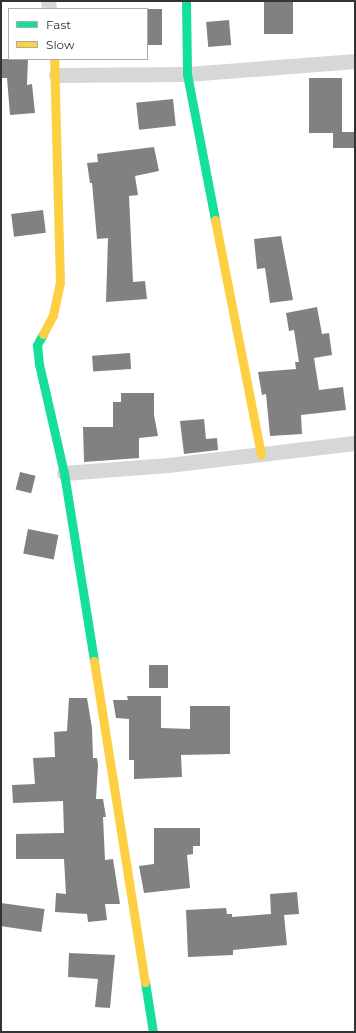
<!DOCTYPE html>
<html>
<head>
<meta charset="utf-8">
<style>
	body { margin:0 }
	#map { position:relative; width:356px; height:1033px; overflow:hidden; background:#fff; font-family:Montserrat,sans-serif }
	div>[style] { position:absolute }
	.building>* { inset:0; background:#818181; transform-origin:0 0 }
	.street>* { height:15px; margin:-7.5px; padding:0 7.5px; transform-origin:7.5px; border-radius:7.5px; background:#d7d7d7 }
	.fast>* { height:9px; margin:-4.5px; padding:0 4.5px; transform-origin:4.5px; border-radius:4.5px; background:#16e098 }
	.slow>* { height:9px; margin:-4.5px; padding:0 4.5px; transform-origin:4.5px; border-radius:4.5px; background:#ffcf43 }
	span { translate:-50% -50%; white-space:nowrap; text-align:center; line-height:1.15; -webkit-text-stroke:4px #fff; paint-order:stroke }
	.frame { position:absolute; inset:0; border:2px solid #333; pointer-events:none }
	.legend { position:absolute; left:8px; top:8px; width:140px; height:52px; box-sizing:border-box; background:#fff; border:1px solid #adadad; margin:0; padding:5px 7px; list-style:none; font-size:12px; color:#333 }
	.legend li { display:flex; align-items:center; gap:8px; height:20px }
	.legend b { width:20px; border:1px solid #adadad }
</style>
</head>
<body>
<div id="map">
	<div class="building">
		<i style="left:264px;top:1px;width:29px;height:33px"></i>
		<i style="left:147px;top:9px;width:15px;height:36px"></i>
		<i style="left:229px;top:20px;width:25px;height:23px;rotate:85deg"></i>
		<i style="clip-path:polygon(1px 59px,28px 59px,27px 85px,32px 84px,35px 113px,10px 115px,7px 78px,1px 78px)"></i>
		<i style="left:309px;top:78px;width:33px;height:55px"></i>
		<i style="left:173px;top:99px;width:27px;height:37px;rotate:84deg"></i>
		<i style="left:355px;top:132px;width:16px;height:22px;rotate:90deg"></i>
		<i style="clip-path:polygon(154px 147px,159px 171px,135px 176px,138px 195px,129px 196px,133px 282px,145px 281px,147px 299px,106px 302px,108px 238px,97px 239px,92px 183px,90px 183px,87px 163px,98px 162px,97px 154px)"></i>
		<i style="left:43px;top:210px;width:23px;height:32px;rotate:83deg"></i>
		<i style="clip-path:polygon(281px 236px,293px 300px,270px 303px,265px 268px,257px 269px,254px 239px)"></i>
		<i style="clip-path:polygon(317px 307px,322px 334px,329px 333px,332px 355px,314px 358px,319px 390px,343px 387px,346px 410px,301px 415px,302px 434px,270px 436px,266px 394px,262px 395px,258px 372px,296px 369px,295px 362px,299px 362px,294px 330px,289px 331px,286px 313px)"></i>
		<i style="left:130px;top:353px;width:16px;height:38px;rotate:86deg"></i>
		<i style="clip-path:polygon(121px 393px,154px 393px,154px 415px,158px 436px,139px 438px,139px 458px,84px 462px,83px 427px,113px 427px,113px 402px,121px 402px)"></i>
		<i style="clip-path:polygon(204px 419px,206px 439px,217px 438px,218px 450px,184px 454px,180px 421px)"></i>
		<i style="left:20px;top:472px;width:16px;height:18px;rotate:14deg"></i>
		<i style="left:28px;top:529px;width:31px;height:25px;rotate:11deg"></i>
		<i style="left:168px;top:665px;width:23px;height:19px;rotate:90deg"></i>
		<i style="clip-path:polygon(127px 696px,161px 696px,161px 728px,190px 729px,190px 706px,230px 706px,230px 754px,181px 755px,182px 777px,134px 779px,134px 760px,129px 760px,129px 719px,116px 718px,113px 700px,128px 700px)"></i>
		<i style="clip-path:polygon(69px 698px,87px 698px,92px 728px,93px 758px,97px 758px,98px 765px,96px 799px,103px 799px,106px 817px,103px 817px,105px 860px,113px 859px,120px 904px,105px 904px,107px 920px,88px 922px,87px 914px,55px 912px,56px 893px,66px 894px,64px 859px,16px 859px,16px 834px,64px 833px,63px 801px,13px 803px,12px 785px,35px 784px,33px 758px,55px 757px,54px 732px,67px 731px)"></i>
		<i style="clip-path:polygon(154px 828px,200px 828px,200px 846px,193px 846px,193px 854px,187px 855px,190px 888px,144px 893px,139px 866px,154px 864px)"></i>
		<i style="clip-path:polygon(297px 892px,299px 914px,284px 915px,287px 945px,233px 950px,233px 955px,188px 957px,186px 910px,226px 908px,227px 914px,232px 914px,232px 917px,271px 914px,270px 894px)"></i>
		<i style="left:1px;top:903px;width:44px;height:23px;rotate:8deg"></i>
		<i style="clip-path:polygon(69px 953px,115px 955px,110px 1008px,95px 1007px,98px 979px,68px 977px)"></i>
	</div>
	<div class="street">
		<i style="left:48px;top:1px;width:8px;rotate:83deg"></i>
		<i style="left:56px;top:75px;width:131px;rotate:-0.4deg"></i>
		<i style="left:187px;top:74px;width:169px;rotate:-4.4deg"></i>
		<i style="left:64px;top:473px;width:104px;rotate:-4.4deg"></i>
		<i style="left:168px;top:465px;width:188px;rotate:-6.7deg"></i>
	</div>
	<div class="fast">
		<i style="left:186px;top:1px;width:73px;rotate:89.2deg"></i>
		<i style="left:187px;top:74px;width:149px;rotate:79.1deg"></i>
		<i style="left:43px;top:334px;width:13px;rotate:119deg"></i>
		<i style="left:37px;top:345px;width:19px;rotate:84deg"></i>
		<i style="left:39px;top:364px;width:112px;rotate:77.1deg"></i>
		<i style="left:64px;top:473px;width:190px;rotate:80.9deg"></i>
		<i style="left:145px;top:982px;width:51px;rotate:80.9deg"></i>
	</div>
	<div class="slow">
		<i style="left:215px;top:220px;width:239px;rotate:78.9deg"></i>
		<i style="left:43px;top:334px;width:21px;rotate:-62deg"></i>
		<i style="left:53px;top:315px;width:33px;rotate:-78deg"></i>
		<i style="left:60px;top:283px;width:224px;rotate:-91.5deg"></i>
		<i style="left:94px;top:661px;width:325px;rotate:81deg"></i>
	</div>
	<div class="frame"></div>
	<ul class="legend">
	<li><b style="height:5px;background:#16e098"></b>Fast</li>
	<li><b style="height:5px;background:#ffcf43"></b>Slow</li>
	</ul>
</div>
</body>
</html>
